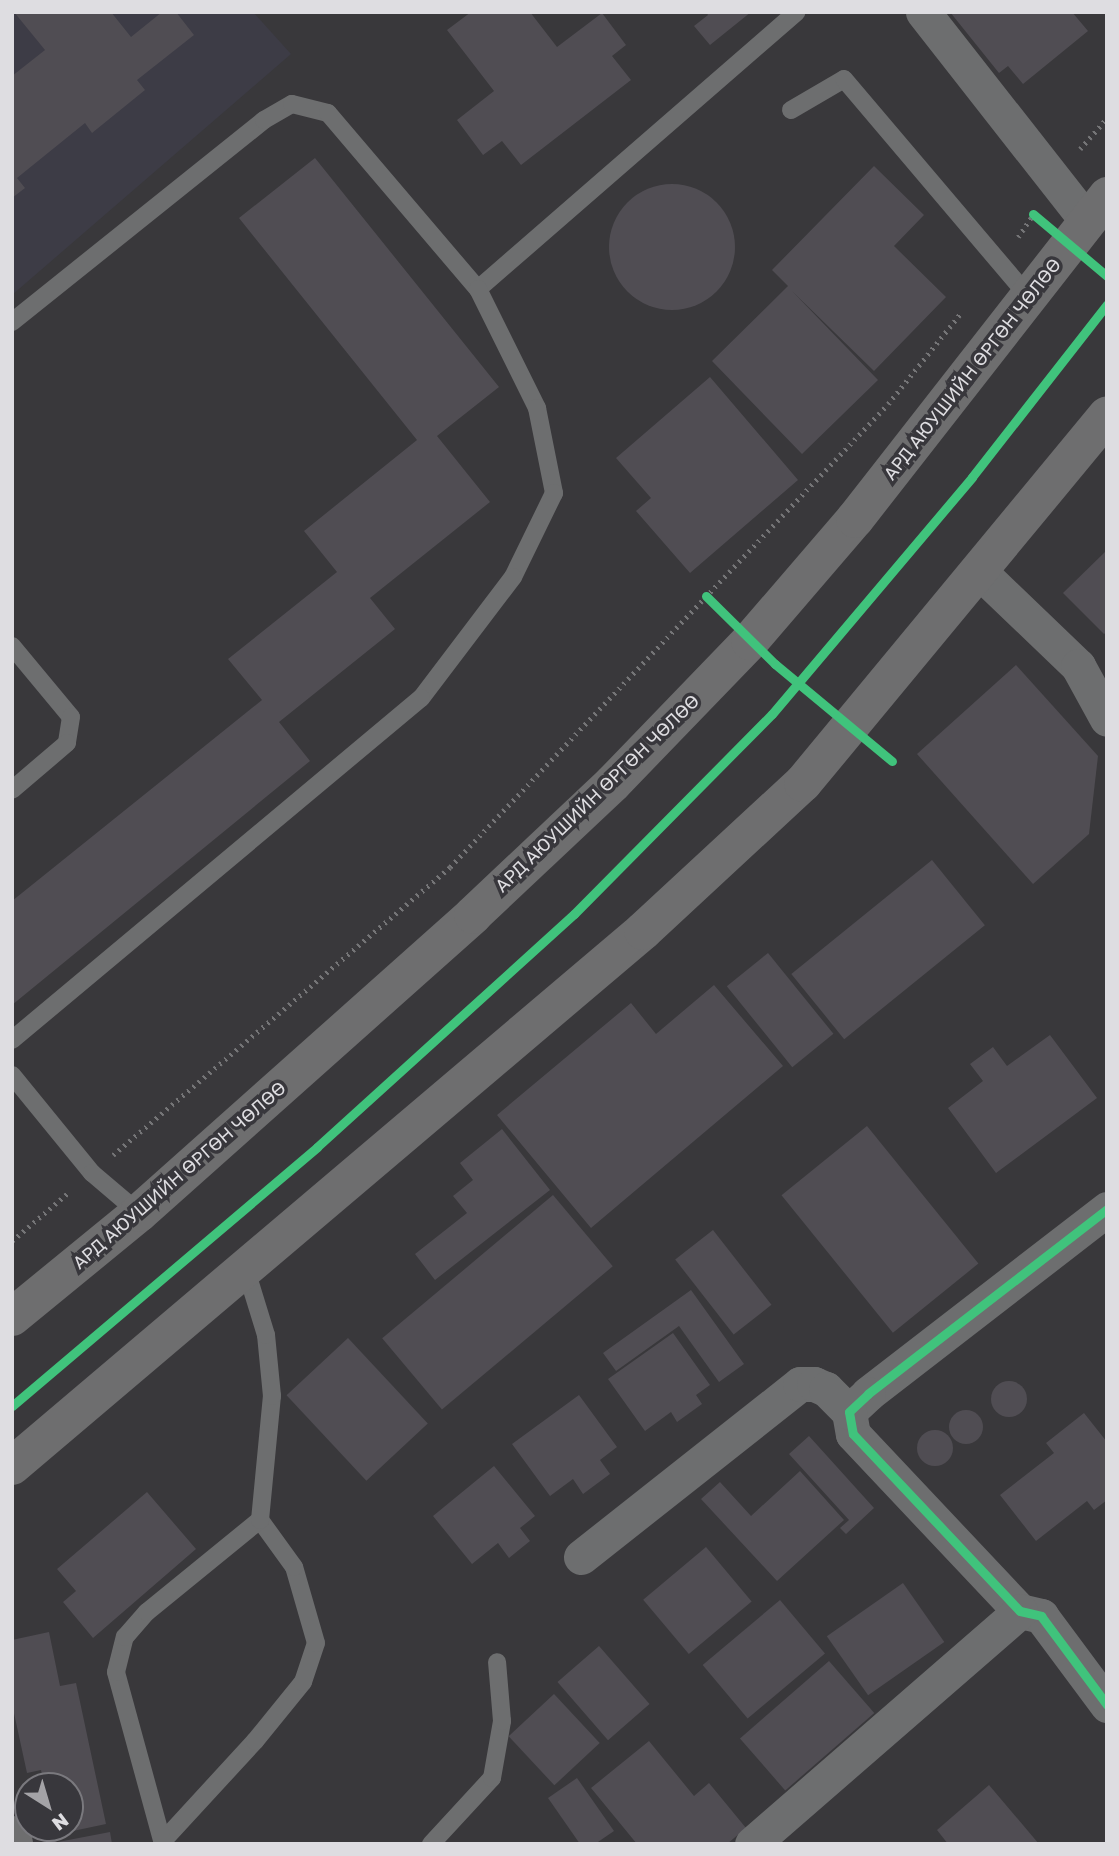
<!DOCTYPE html>
<html>
<head>
<meta charset="utf-8">
<style>
	body { margin:0 }
	#map { position:relative; width:1119px; height:1856px; overflow:hidden; background:#39383b; font-family:"Golos Text",sans-serif }
	div>[style] { position:absolute }
	.built>* { inset:0; background:#3d3c46 }
	.building>* { inset:0; background:#504d53; transform-origin:0 0 }
	.round { border-radius:50% }
	.path>* { height:4.5px; margin-top:-2.25px; transform-origin:0; background:repeating-linear-gradient(90deg,#757577 0 2px,transparent 0 7px) }
	.service>* { height:18px; margin:-9px; padding:0 9px; transform-origin:9px; border-radius:9px; background:#6d6e6f }
	.minor>* { height:35px; margin:-17.5px; padding:0 17.5px; transform-origin:17.5px; border-radius:17.5px; background:#6d6e6f }
	.primary>* { height:38px; margin:-19px; padding:0 19px; transform-origin:19px; border-radius:19px; background:#6e6e6f }
	.cycleway>* { height:9px; margin:-4.5px; padding:0 4.5px; transform-origin:4.5px; border-radius:4.5px; background:#40c37c }
	span { translate:-50% -50%; white-space:nowrap; text-align:center; line-height:1.15; -webkit-text-stroke:7px #38373c; paint-order:stroke }
	.street-label { font-size:18px; color:#dedde1 }
	.frame { position:absolute; inset:0; border:14px solid #dedde1; pointer-events:none }
	.north { position:absolute; left:14px; top:1772px; width:70px; height:70px; box-sizing:border-box; background:#38373c; border:2px solid #7a797e; border-radius:50%; rotate:143deg; font-size:19px; font-weight:700; line-height:28px; text-align:center; color:#dedde1 }
	.north::after { content:''; display:block; margin:auto; width:24px; height:32px; background:#a4a3a7; clip-path:polygon(50% 0,100% 100%,50% 72%,0 100%) }
</style>
</head>
<body>
<div id="map">
	<div class="built">
		<i style="clip-path:polygon(12px 12px,253px 12px,291px 54px,12px 295px)"></i>
	</div>
	<div class="building">
		<i style="clip-path:polygon(14px 12px,111px 12px,131px 37px,162px 12px,176px 12px,194px 35px,137px 80px,145px 90px,92px 133px,85px 123px,17px 178px,25px 188px,12px 198px,12px 76px,45px 50px)"></i>
		<i style="clip-path:polygon(471px 12px,530px 12px,557px 47px,602px 13px,626px 45px,612px 56px,631px 80px,521px 165px,502px 141px,483px 155px,457px 120px,494px 91px,447px 30px)"></i>
		<i style="clip-path:polygon(706px 12px,751px 12px,710px 45px,694px 26px,708px 15px)"></i>
		<i style="clip-path:polygon(950px 12px,1072px 12px,1088px 31px,1023px 84px,1008px 66px,999px 73px)"></i>
		<i style="clip-path:polygon(315px 158px,499px 387px,437px 436px,490px 502px,370px 598px,395px 629px,279px 722px,310px 761px,12px 1005px,12px 901px,262px 700px,228px 659px,337px 572px,304px 531px,417px 440px,239px 218px)"></i>
		<i style="clip-path:polygon(874px 166px,924px 215px,894px 246px,946px 297px,874px 371px,792px 291px,878px 380px,802px 454px,712px 361px,788px 286px,772px 270px)"></i>
		<i class="round" style="left:609px;top:184px;width:126px;height:126px"></i>
		<i style="clip-path:polygon(710px 377px,798px 480px,690px 573px,636px 511px,651px 498px,616px 458px)"></i>
		<i style="clip-path:polygon(1107px 550px,1107px 632px,1104px 634px,1063px 593px)"></i>
		<i style="clip-path:polygon(1016px 665px,1098px 756px,1089px 834px,1033px 884px,917px 754px)"></i>
		<i style="left:932px;top:860px;width:84px;height:181px;rotate:51deg"></i>
		<i style="left:768px;top:953px;width:104px;height:53px;rotate:51deg"></i>
		<i style="clip-path:polygon(714px 985px,783px 1066px,591px 1228px,497px 1115px,631px 1003px,656px 1034px)"></i>
		<i style="clip-path:polygon(1050px 1035px,1097px 1098px,996px 1173px,948px 1108px,983px 1081px,970px 1064px,993px 1047px,1007px 1066px)"></i>
		<i style="left:867px;top:1126px;width:177px;height:110px;rotate:51deg"></i>
		<i style="clip-path:polygon(502px 1129px,550px 1190px,435px 1280px,415px 1254px,467px 1213px,453px 1196px,473px 1180px,460px 1163px)"></i>
		<i style="left:553px;top:1195px;width:93px;height:223px;rotate:50deg"></i>
		<i style="left:713px;top:1230px;width:95px;height:48px;rotate:52deg"></i>
		<i style="clip-path:polygon(691px 1290px,744px 1364px,719px 1382px,679px 1326px,616px 1371px,603px 1353px)"></i>
		<i style="clip-path:polygon(673px 1333px,710px 1385px,696px 1395px,702px 1404px,677px 1422px,671px 1412px,645px 1431px,608px 1379px)"></i>
		<i style="left:348px;top:1338px;width:117px;height:84px;rotate:47deg"></i>
		<i class="round" style="left:991px;top:1381px;width:36px;height:36px"></i>
		<i style="clip-path:polygon(579px 1395px,617px 1447px,600px 1460px,610px 1474px,583px 1494px,573px 1479px,550px 1496px,512px 1444px)"></i>
		<i class="round" style="left:949px;top:1410px;width:34px;height:34px"></i>
		<i style="clip-path:polygon(1084px 1413px,1107px 1442px,1107px 1500px,1094px 1510px,1087px 1501px,1036px 1541px,1000px 1495px,1054px 1453px,1046px 1443px)"></i>
		<i class="round" style="left:917px;top:1430px;width:36px;height:36px"></i>
		<i style="clip-path:polygon(809px 1436px,874px 1508px,846px 1534px,840px 1528px,849px 1520px,789px 1454px)"></i>
		<i style="clip-path:polygon(494px 1466px,535px 1516px,520px 1528px,530px 1541px,509px 1558px,498px 1543px,472px 1564px,433px 1516px)"></i>
		<i style="clip-path:polygon(800px 1471px,844px 1520px,777px 1581px,701px 1499px,720px 1482px,751px 1516px)"></i>
		<i style="clip-path:polygon(147px 1492px,196px 1549px,93px 1638px,63px 1602px,76px 1591px,57px 1569px)"></i>
		<i style="left:706px;top:1547px;width:71px;height:82px;rotate:50deg"></i>
		<i style="left:903px;top:1583px;width:72px;height:93px;rotate:55deg"></i>
		<i style="left:780px;top:1600px;width:70px;height:101px;rotate:50deg"></i>
		<i style="clip-path:polygon(49px 1632px,60px 1686px,76px 1683px,106px 1824px,54px 1835px,53px 1828px,70px 1828px,70px 1786px,44px 1786px,41px 1770px,27px 1773px,12px 1704px,12px 1640px)"></i>
		<i style="left:599px;top:1646px;width:77px;height:55px;rotate:49deg"></i>
		<i style="left:829px;top:1661px;width:69px;height:118px;rotate:49deg"></i>
		<i style="left:554px;top:1694px;width:67px;height:62px;rotate:47deg"></i>
		<i style="clip-path:polygon(649px 1741px,694px 1796px,709px 1783px,746px 1828px,727px 1844px,637px 1844px,591px 1788px)"></i>
		<i style="clip-path:polygon(577px 1778px,614px 1831px,595px 1844px,580px 1844px,548px 1798px)"></i>
		<i style="clip-path:polygon(989px 1785px,1039px 1844px,948px 1844px,937px 1830px)"></i>
		<i style="clip-path:polygon(110px 1832px,112px 1844px,59px 1844px,58px 1842px)"></i>
	</div>
	<div class="path">
		<i style="left:1080px;top:149px;width:41px;rotate:-48.9deg"></i>
		<i style="left:1018px;top:237px;width:29px;rotate:-56deg"></i>
		<i style="left:113px;top:1155px;width:443px;rotate:-40.5deg"></i>
		<i style="left:450px;top:867px;width:637px;rotate:-46.59deg"></i>
		<i style="left:888px;top:404px;width:115px;rotate:-51.3deg"></i>
		<i style="left:12px;top:1241px;width:75px;rotate:-40.7deg"></i>
	</div>
	<div class="service">
		<i style="left:791px;top:110px;width:61px;rotate:-30.3deg"></i>
		<i style="left:844px;top:79px;width:287px;rotate:49.7deg"></i>
		<i style="left:478px;top:289px;width:422px;rotate:-41deg"></i>
		<i style="left:12px;top:322px;width:323px;rotate:-38.7deg"></i>
		<i style="left:264px;top:120px;width:32px;rotate:-30deg"></i>
		<i style="left:292px;top:104px;width:37px;rotate:14deg"></i>
		<i style="left:328px;top:113px;width:231px;rotate:49.6deg"></i>
		<i style="left:478px;top:289px;width:133px;rotate:63.6deg"></i>
		<i style="left:537px;top:408px;width:87px;rotate:78.7deg"></i>
		<i style="left:554px;top:493px;width:93px;rotate:116deg"></i>
		<i style="left:513px;top:577px;width:152px;rotate:127.2deg"></i>
		<i style="left:421px;top:698px;width:533px;rotate:140.1deg"></i>
		<i style="left:12px;top:646px;width:92px;rotate:50.3deg"></i>
		<i style="left:71px;top:717px;width:26px;rotate:99deg"></i>
		<i style="left:67px;top:743px;width:72px;rotate:139.5deg"></i>
		<i style="left:12px;top:1075px;width:127px;rotate:50.8deg"></i>
		<i style="left:92px;top:1173px;width:62px;rotate:40.4deg"></i>
		<i style="left:163px;top:1841px;width:136px;rotate:-47.4deg"></i>
		<i style="left:255px;top:1741px;width:76px;rotate:-50.9deg"></i>
		<i style="left:303px;top:1682px;width:41px;rotate:-71.6deg"></i>
		<i style="left:316px;top:1643px;width:79px;rotate:-106.1deg"></i>
		<i style="left:294px;top:1567px;width:58px;rotate:-125.9deg"></i>
		<i style="left:163px;top:1844px;width:178px;rotate:-105.3deg"></i>
		<i style="left:116px;top:1672px;width:36px;rotate:-76deg"></i>
		<i style="left:125px;top:1637px;width:33px;rotate:-49deg"></i>
		<i style="left:147px;top:1612px;width:146px;rotate:-39.2deg"></i>
		<i style="left:260px;top:1520px;width:125px;rotate:-84.5deg"></i>
		<i style="left:272px;top:1396px;width:61px;rotate:-95.6deg"></i>
		<i style="left:266px;top:1335px;width:68px;rotate:-107.1deg"></i>
		<i style="left:431px;top:1844px;width:90px;rotate:-47.3deg"></i>
		<i style="left:492px;top:1778px;width:58px;rotate:-80deg"></i>
		<i style="left:502px;top:1721px;width:59px;rotate:-94.8deg"></i>
	</div>
	<div class="minor">
		<i style="left:923px;top:12px;width:266px;rotate:51.9deg"></i>
		<i style="left:980px;top:572px;width:136px;rotate:43.8deg"></i>
		<i style="left:1078px;top:666px;width:60px;rotate:61.3deg"></i>
		<i style="left:1107px;top:1209px;width:302px;rotate:142.3deg"></i>
		<i style="left:868px;top:1394px;width:26px;rotate:137deg"></i>
		<i style="left:849px;top:1412px;width:22px;rotate:80deg"></i>
		<i style="left:853px;top:1434px;width:243px;rotate:46.7deg"></i>
		<i style="left:1020px;top:1611px;width:22px;rotate:13deg"></i>
		<i style="left:1041px;top:1616px;width:111px;rotate:53.4deg"></i>
		<i style="left:581px;top:1557px;width:279px;rotate:-38.3deg"></i>
		<i style="left:800px;top:1384px;width:14px"></i>
		<i style="left:814px;top:1384px;width:13px;rotate:23deg"></i>
		<i style="left:826px;top:1389px;width:33px;rotate:45deg"></i>
		<i style="left:752px;top:1844px;width:355px;rotate:-41deg"></i>
	</div>
	<div class="primary">
		<i style="left:12px;top:1317px;width:164px;rotate:-39.3deg"></i>
		<i style="left:139px;top:1213px;width:448px;rotate:-41.7deg"></i>
		<i style="left:473px;top:915px;width:192px;rotate:-43.3deg"></i>
		<i style="left:613px;top:783px;width:197px;rotate:-46deg"></i>
		<i style="left:750px;top:641px;width:161px;rotate:-49.3deg"></i>
		<i style="left:855px;top:519px;width:410px;rotate:-52deg"></i>
		<i style="left:12px;top:1466px;width:827px;rotate:-40.29deg"></i>
		<i style="left:643px;top:931px;width:218px;rotate:-42.8deg"></i>
		<i style="left:803px;top:783px;width:477px;rotate:-50.4deg"></i>
		<i style="left:12px;top:1835px;width:9px;rotate:77deg"></i>
	</div>
	<div class="cycleway">
		<i style="left:1033px;top:214px;width:97px;rotate:40deg"></i>
		<i style="left:706px;top:596px;width:97px;rotate:44.6deg"></i>
		<i style="left:775px;top:664px;width:152px;rotate:39.7deg"></i>
		<i style="left:1107px;top:1209px;width:302px;rotate:142.3deg"></i>
		<i style="left:868px;top:1394px;width:26px;rotate:137deg"></i>
		<i style="left:849px;top:1412px;width:22px;rotate:80deg"></i>
		<i style="left:853px;top:1434px;width:243px;rotate:46.7deg"></i>
		<i style="left:1020px;top:1611px;width:22px;rotate:13deg"></i>
		<i style="left:1041px;top:1616px;width:111px;rotate:53.4deg"></i>
		<i style="left:12px;top:1406px;width:400px;rotate:-40.3deg"></i>
		<i style="left:317px;top:1147px;width:347px;rotate:-42.2deg"></i>
		<i style="left:574px;top:914px;width:281px;rotate:-45.3deg"></i>
		<i style="left:772px;top:714px;width:310px;rotate:-49.8deg"></i>
		<i style="left:972px;top:477px;width:219px;rotate:-52deg"></i>
	</div>
	<div class="street-label">
		<span style="left:972px;top:369px;rotate:-52deg">АРД АЮУШИЙН ӨРГӨН ЧӨЛӨӨ</span>
		<span style="left:597px;top:793px;rotate:-44deg">АРД АЮУШИЙН ӨРГӨН ЧӨЛӨӨ</span>
		<span style="left:179px;top:1175px;rotate:-41deg">АРД АЮУШИЙН ӨРГӨН ЧӨЛӨӨ</span>
	</div>
	<div class="frame"></div>
	<div class="north">N</div>
</div>
</body>
</html>
